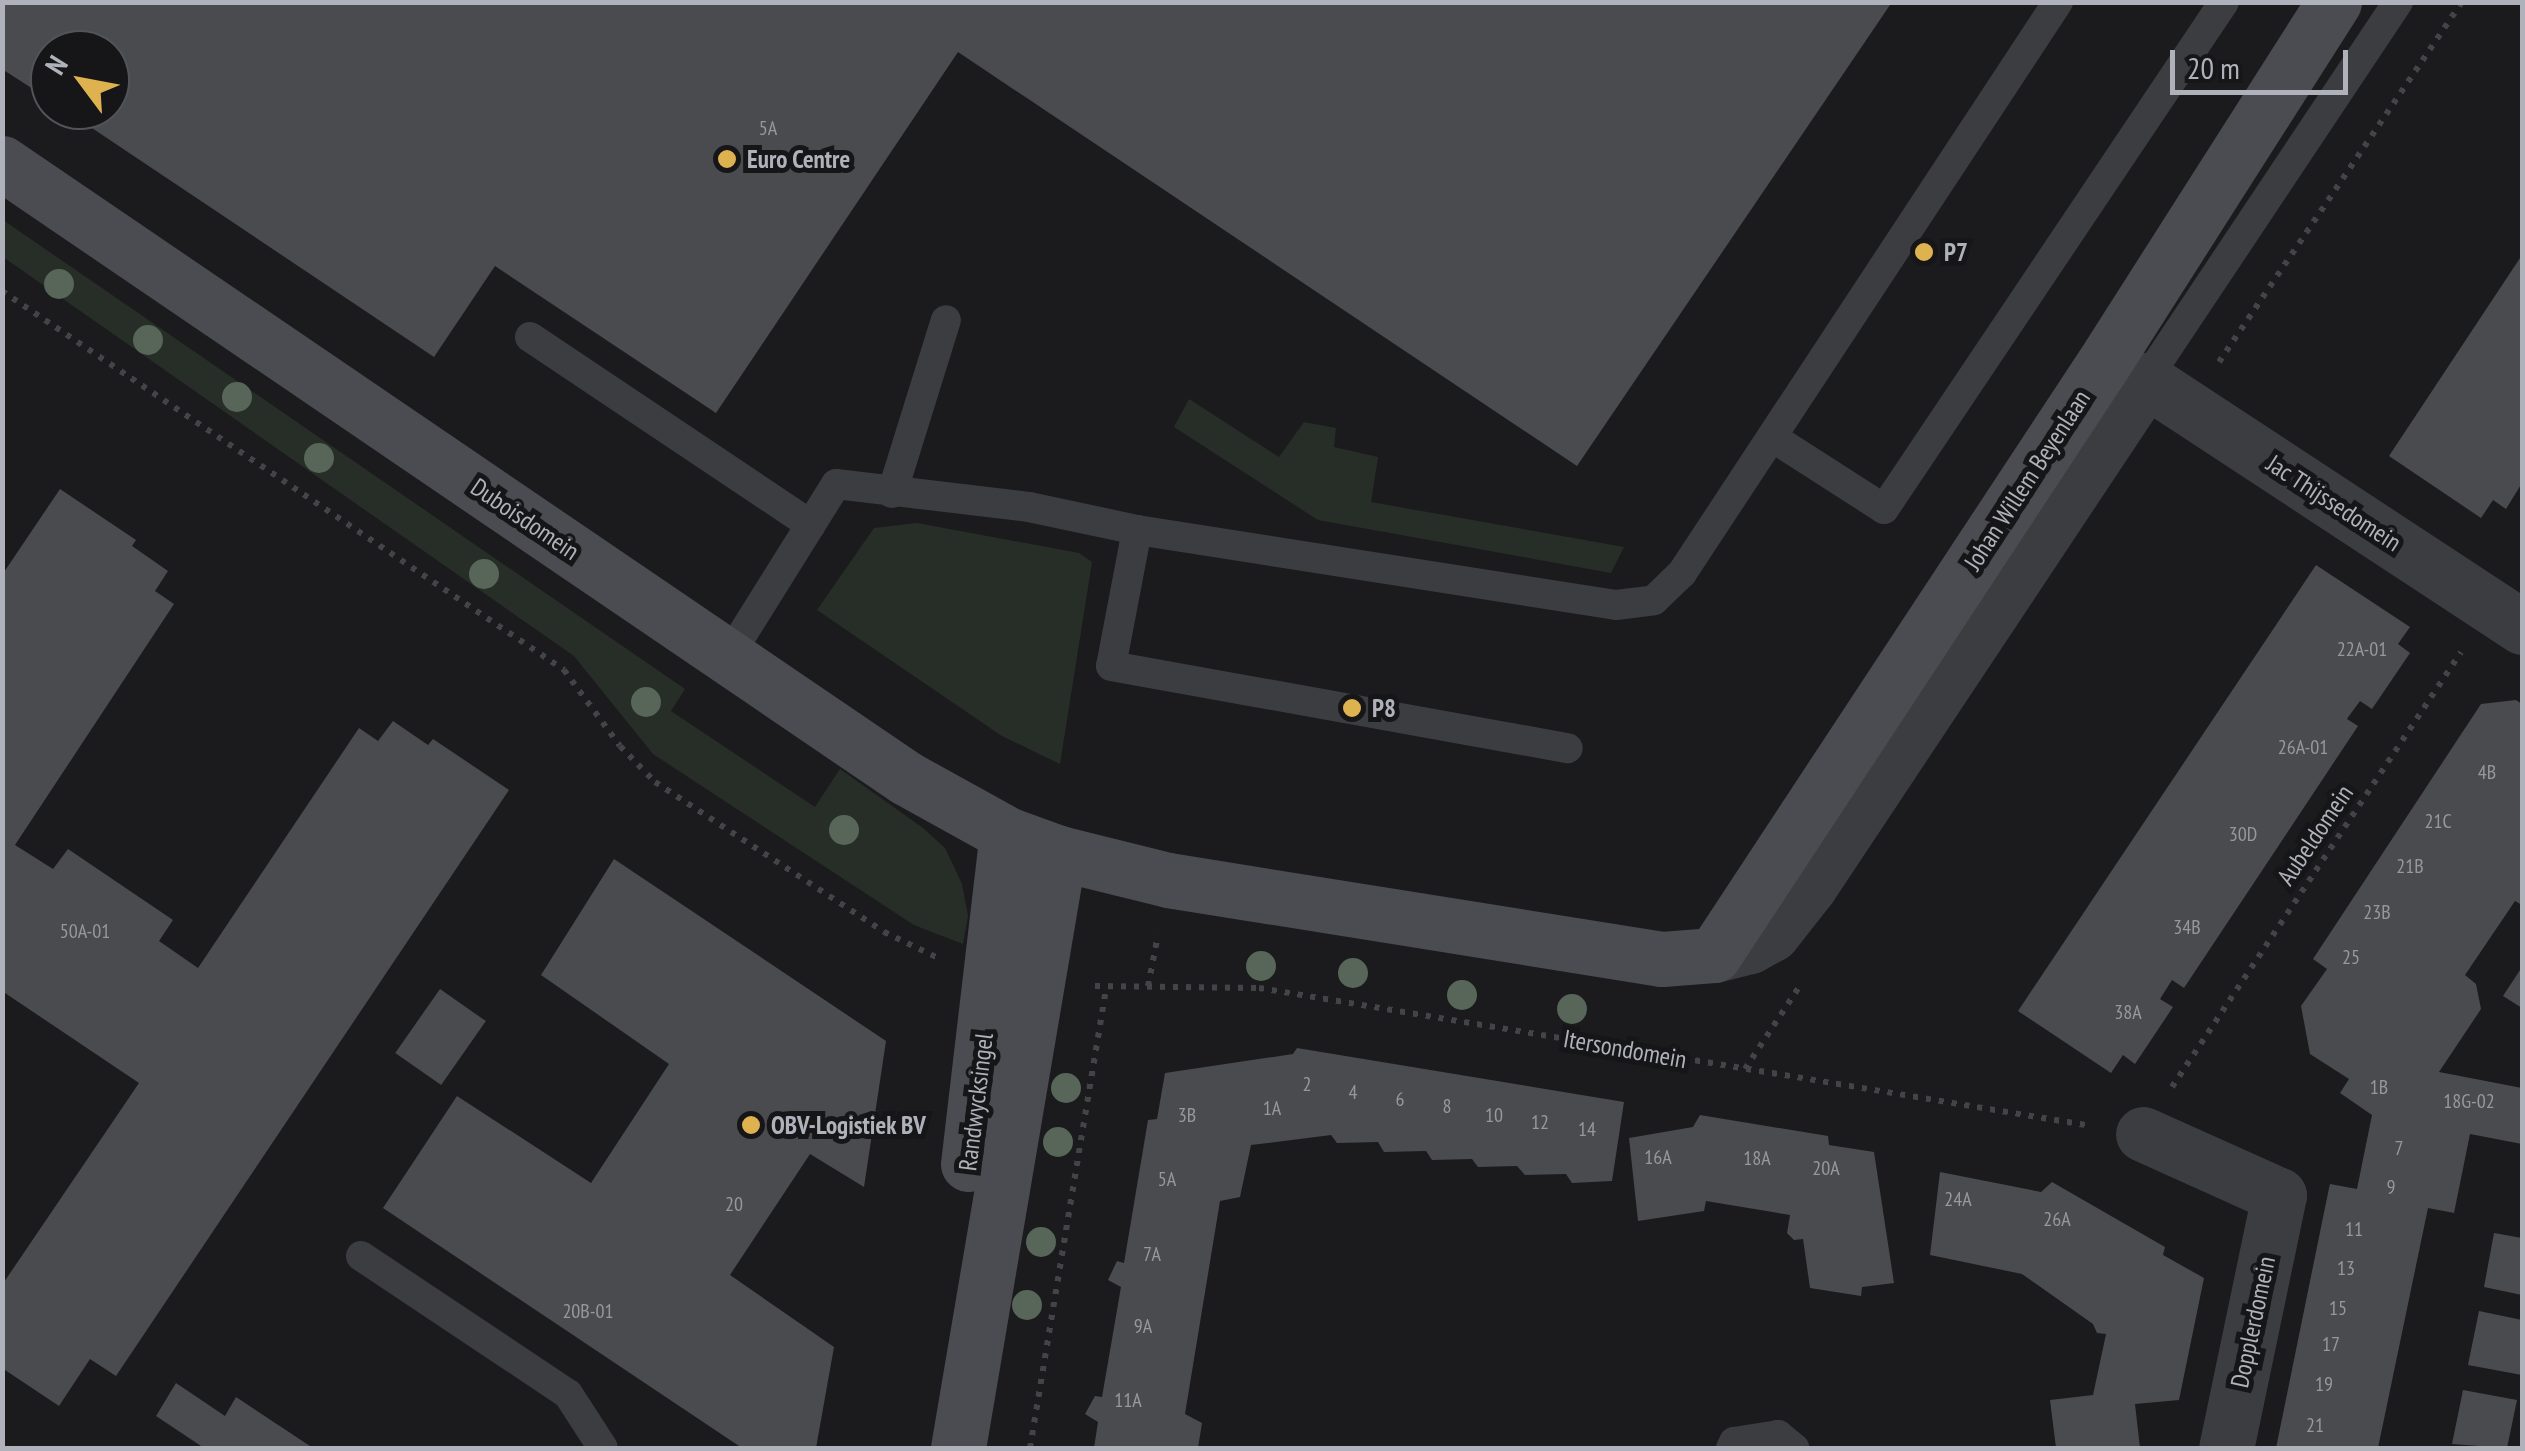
<!DOCTYPE html>
<html>
<head>
<meta charset="utf-8">
<style>
	body { margin:0 }
	#map { position:relative; width:2525px; height:1451px; overflow:hidden; background:#1b1b1d; font-family:"PT Sans Narrow",sans-serif }
	div>[style] { position:absolute }
	.green>* { inset:0; background:#272e28 }
	.building>* { inset:0; background:#4a4b4e; transform-origin:0 0 }
	.path>* { height:6px; margin-top:-3px; transform-origin:0; background:repeating-linear-gradient(90deg,#424448 0 5px,transparent 0 13px) }
	.lane>* { height:30px; margin:-15px; padding:0 15px; transform-origin:15px; border-radius:15px; background:#3c3d41 }
	.street>* { height:55px; margin:-27.5px; padding:0 27.5px; transform-origin:27.5px; border-radius:27.5px; background:#3c3d41 }
	.secondary>* { height:55px; margin:-27.5px; padding:0 27.5px; transform-origin:27.5px; border-radius:27.5px; background:#4a4c51 }
	.trees>* { width:30px; height:30px; margin:-15px; border-radius:50%; background:#576659 }
	.dots>* { width:28px; height:28px; translate:-50% -50%; box-sizing:border-box; border:5px solid #161618; border-radius:50% }
	span { translate:-50% -50%; white-space:nowrap; text-align:center; line-height:1.15; -webkit-text-stroke:10px #161618; paint-order:stroke }
	.number-label { font-size:20px; color:#96989f }
	.number-label span { -webkit-text-stroke-width:0 }
	.poi-label { font-size:25px; color:#afb2ba; font-weight:700 }
	.left { translate:0 -50%; text-align:left }
	.street-label { font-size:25px; color:#afb2ba }
	.frame { position:absolute; inset:0; border:5px solid #afb2ba; pointer-events:none }
	.north { position:absolute; left:30px; top:30px; width:100px; height:100px; box-sizing:border-box; background:#161618; border:2px solid #535459; border-radius:50%; rotate:302deg; font-size:28px; font-weight:700; line-height:40px; text-align:center; color:#afb2ba }
	.north::after { content:''; display:block; margin:auto; width:35px; height:45px; background:#dfb250; clip-path:polygon(50% 0,100% 100%,50% 72%,0 100%) }
	.scale { position:absolute; left:2170px; top:50px; width:178px; height:45px; box-sizing:border-box; border:5px solid #afb2ba; border-top:0; padding-left:12px; font-size:30px; line-height:35px; white-space:nowrap; color:#afb2ba; -webkit-text-stroke:8px #161618; paint-order:stroke }
</style>
</head>
<body>
<div id="map">
	<div class="green">
		<i style="clip-path:polygon(3px 220px,685px 689px,671px 711px,815px 807px,840px 769px,923px 828px,945px 848px,962px 884px,968px 916px,963px 944px,914px 925px,653px 754px,574px 656px,3px 257px)"></i>
		<i style="clip-path:polygon(1189px 399px,1279px 457px,1304px 422px,1336px 428px,1334px 447px,1378px 457px,1371px 502px,1624px 547px,1611px 573px,1318px 520px,1174px 427px)"></i>
		<i style="clip-path:polygon(917px 523px,1079px 553px,1092px 562px,1060px 764px,1002px 736px,817px 610px,874px 528px)"></i>
	</div>
	<div class="building">
		<i style="clip-path:polygon(2px 2px,1892px 2px,1577px 466px,958px 52px,716px 413px,495px 266px,434px 357px,65px 110px,110px 110px,110px 50px,50px 50px,50px 100px,2px 69px)"></i>
		<i style="clip-path:polygon(2522px 255px,2522px 483px,2506px 509px,2493px 500px,2481px 518px,2389px 456px)"></i>
		<i style="clip-path:polygon(60px 489px,136px 540px,132px 546px,168px 571px,155px 591px,174px 604px,15px 845px,53px 869px,68px 849px,173px 920px,159px 941px,198px 968px,359px 728px,378px 741px,393px 721px,428px 745px,433px 739px,509px 790px,116px 1376px,90px 1359px,59px 1406px,2px 1368px,2px 1285px,139px 1083px,2px 991px,2px 575px)"></i>
		<i style="clip-path:polygon(2316px 565px,2410px 627px,2398px 644px,2410px 653px,2372px 709px,2360px 701px,2349px 716px,2347px 719px,2358px 726px,2184px 988px,2172px 980px,2160px 999px,2173px 1007px,2135px 1064px,2123px 1055px,2111px 1073px,2018px 1011px)"></i>
		<i style="clip-path:polygon(2516px 700px,2522px 704px,2522px 905px,2515px 901px,2465px 975px,2476px 984px,2481px 1009px,2439px 1072px,2522px 1088px,2522px 1144px,2470px 1134px,2454px 1213px,2428px 1208px,2378px 1448px,2276px 1448px,2329px 1188px,2330px 1184px,2357px 1189px,2372px 1115px,2340px 1093px,2349px 1079px,2310px 1054px,2301px 1006px,2327px 969px,2313px 959px,2481px 704px)"></i>
		<i style="clip-path:polygon(614px 859px,886px 1041px,864px 1187px,810px 1154px,730px 1275px,834px 1347px,816px 1448px,742px 1448px,383px 1208px,457px 1096px,591px 1183px,669px 1064px,541px 975px)"></i>
		<i style="clip-path:polygon(2522px 967px,2522px 1008px,2503px 996px)"></i>
		<i style="left:440px;top:989px;width:56px;height:78px;rotate:35deg"></i>
		<i style="clip-path:polygon(1297px 1048px,1624px 1102px,1612px 1181px,1572px 1183px,1566px 1174px,1525px 1175px,1517px 1166px,1478px 1167px,1472px 1159px,1432px 1160px,1426px 1151px,1384px 1152px,1378px 1142px,1337px 1143px,1331px 1135px,1251px 1145px,1240px 1197px,1220px 1201px,1185px 1414px,1202px 1423px,1198px 1448px,1094px 1448px,1098px 1422px,1085px 1414px,1095px 1396px,1102px 1397px,1121px 1287px,1108px 1280px,1117px 1261px,1124px 1263px,1148px 1120px,1157px 1119px,1165px 1073px,1293px 1054px)"></i>
		<i style="clip-path:polygon(1700px 1115px,1828px 1136px,1829px 1145px,1874px 1152px,1894px 1283px,1862px 1287px,1861px 1296px,1810px 1288px,1803px 1239px,1794px 1240px,1787px 1233px,1790px 1215px,1706px 1201px,1704px 1211px,1638px 1221px,1629px 1138px,1693px 1127px)"></i>
		<i style="clip-path:polygon(1940px 1172px,2041px 1192px,2052px 1182px,2165px 1247px,2163px 1255px,2204px 1278px,2179px 1400px,2135px 1404px,2140px 1448px,2056px 1448px,2050px 1400px,2093px 1395px,2106px 1334px,2097px 1333px,2093px 1324px,2022px 1274px,1930px 1255px)"></i>
		<i style="clip-path:polygon(2494px 1233px,2522px 1238px,2522px 1295px,2484px 1287px)"></i>
		<i style="clip-path:polygon(2479px 1311px,2522px 1320px,2522px 1375px,2468px 1365px)"></i>
		<i style="clip-path:polygon(176px 1383px,225px 1416px,236px 1397px,313px 1448px,204px 1448px,156px 1416px)"></i>
		<i style="clip-path:polygon(2463px 1390px,2517px 1400px,2507px 1448px,2452px 1444px)"></i>
	</div>
	<div class="path">
		<i style="left:2px;top:291px;width:678px;rotate:33.99deg"></i>
		<i style="left:564px;top:670px;width:94px;rotate:53.6deg"></i>
		<i style="left:620px;top:746px;width:50px;rotate:45.8deg"></i>
		<i style="left:655px;top:782px;width:274px;rotate:33.2deg"></i>
		<i style="left:884px;top:932px;width:58px;rotate:25.7deg"></i>
		<i style="left:2219px;top:362px;width:434px;rotate:-56deg"></i>
		<i style="left:1095px;top:986px;width:164px;rotate:0.7deg"></i>
		<i style="left:1259px;top:988px;width:838px;rotate:9.41deg"></i>
		<i style="left:1148px;top:986px;width:52px;rotate:-78.9deg"></i>
		<i style="left:1745px;top:1069px;width:98px;rotate:-56.6deg"></i>
		<i style="left:2172px;top:1087px;width:522px;rotate:-56.4deg"></i>
		<i style="left:1030px;top:1448px;width:467px;rotate:-80.6deg"></i>
	</div>
	<div class="lane">
		<i style="left:530px;top:337px;width:338px;rotate:33.8deg"></i>
		<i style="left:2146px;top:380px;width:454px;rotate:-56.3deg"></i>
		<i style="left:1772px;top:437px;width:133px;rotate:32.7deg"></i>
		<i style="left:1884px;top:509px;width:610px;rotate:-56.15deg"></i>
		<i style="left:892px;top:493px;width:181px;rotate:-72.7deg"></i>
		<i style="left:1137px;top:530px;width:138px;rotate:100.8deg"></i>
		<i style="left:1111px;top:666px;width:464px;rotate:10.2deg"></i>
		<i style="left:728px;top:657px;width:204px;rotate:-58deg"></i>
		<i style="left:836px;top:484px;width:194px;rotate:6.8deg"></i>
		<i style="left:1029px;top:507px;width:110px;rotate:12deg"></i>
		<i style="left:1137px;top:530px;width:485px;rotate:8.9deg"></i>
		<i style="left:1616px;top:605px;width:38px;rotate:-7deg"></i>
		<i style="left:1654px;top:600px;width:39px;rotate:-44deg"></i>
		<i style="left:1682px;top:573px;width:684px;rotate:-56.64deg"></i>
		<i style="left:361px;top:1256px;width:249px;rotate:33.7deg"></i>
		<i style="left:568px;top:1394px;width:64px;rotate:57.1deg"></i>
		<i style="left:1731px;top:1448px;width:7px;rotate:-63deg"></i>
		<i style="left:1734px;top:1442px;width:45px;rotate:-9deg"></i>
		<i style="left:1778px;top:1435px;width:21px;rotate:39deg"></i>
	</div>
	<div class="street">
		<i style="left:1714px;top:955px;width:37px;rotate:-14deg"></i>
		<i style="left:1750px;top:946px;width:25px;rotate:-29deg"></i>
		<i style="left:1772px;top:934px;width:60px;rotate:-51.8deg"></i>
		<i style="left:1809px;top:887px;width:609px;rotate:-56.39deg"></i>
		<i style="left:2146px;top:380px;width:450px;rotate:33.3deg"></i>
		<i style="left:2143px;top:1134px;width:149px;rotate:24.2deg"></i>
		<i style="left:2279px;top:1195px;width:258px;rotate:101.8deg"></i>
	</div>
	<div class="secondary">
		<i style="left:2px;top:163px;width:1093px;rotate:34.23deg"></i>
		<i style="left:906px;top:778px;width:115px;rotate:29deg"></i>
		<i style="left:1007px;top:834px;width:55px;rotate:20.1deg"></i>
		<i style="left:1059px;top:853px;width:112px;rotate:13.9deg"></i>
		<i style="left:1168px;top:880px;width:500px;rotate:9.09deg"></i>
		<i style="left:1662px;top:959px;width:52px;rotate:-4.4deg"></i>
		<i style="left:1714px;top:955px;width:718px;rotate:-56.64deg"></i>
		<i style="left:2109px;top:355px;width:419px;rotate:-57.5deg"></i>
		<i style="left:968px;top:1164px;width:332px;rotate:-83.3deg"></i>
		<i style="left:958px;top:1448px;width:604px;rotate:-80.37deg"></i>
	</div>
	<div class="trees">
		<i style="left:59px;top:284px"></i>
		<i style="left:148px;top:340px"></i>
		<i style="left:237px;top:397px"></i>
		<i style="left:319px;top:458px"></i>
		<i style="left:484px;top:574px"></i>
		<i style="left:646px;top:702px"></i>
		<i style="left:844px;top:830px"></i>
		<i style="left:1261px;top:966px"></i>
		<i style="left:1353px;top:973px"></i>
		<i style="left:1462px;top:995px"></i>
		<i style="left:1572px;top:1009px"></i>
		<i style="left:1066px;top:1088px"></i>
		<i style="left:1058px;top:1142px"></i>
		<i style="left:1041px;top:1242px"></i>
		<i style="left:1027px;top:1305px"></i>
	</div>
	<div class="dots">
		<i style="left:727px;top:159px;background:#dfb250"></i>
		<i style="left:1924px;top:252px;background:#dfb250"></i>
		<i style="left:1352px;top:708px;background:#dfb250"></i>
		<i style="left:751px;top:1125px;background:#dfb250"></i>
	</div>
	<div class="number-label">
		<span style="left:768px;top:128px">5A</span>
		<span style="left:2362px;top:649px">22A-01</span>
		<span style="left:2303px;top:747px">26A-01</span>
		<span style="left:2487px;top:772px">4B</span>
		<span style="left:2438px;top:821px">21C</span>
		<span style="left:2243px;top:834px">30D</span>
		<span style="left:2410px;top:866px">21B</span>
		<span style="left:2377px;top:912px">23B</span>
		<span style="left:2187px;top:927px">34B</span>
		<span style="left:85px;top:931px">50A-01</span>
		<span style="left:2351px;top:957px">25</span>
		<span style="left:2128px;top:1012px">38A</span>
		<span style="left:1307px;top:1084px">2</span>
		<span style="left:2379px;top:1087px">1B</span>
		<span style="left:1353px;top:1092px">4</span>
		<span style="left:1400px;top:1099px">6</span>
		<span style="left:2469px;top:1101px">18G-02</span>
		<span style="left:1447px;top:1106px">8</span>
		<span style="left:1272px;top:1108px">1A</span>
		<span style="left:1187px;top:1115px">3B</span>
		<span style="left:1494px;top:1115px">10</span>
		<span style="left:1540px;top:1122px">12</span>
		<span style="left:1587px;top:1129px">14</span>
		<span style="left:2399px;top:1148px">7</span>
		<span style="left:1658px;top:1157px">16A</span>
		<span style="left:1757px;top:1158px">18A</span>
		<span style="left:1826px;top:1168px">20A</span>
		<span style="left:1167px;top:1179px">5A</span>
		<span style="left:2391px;top:1187px">9</span>
		<span style="left:1958px;top:1199px">24A</span>
		<span style="left:734px;top:1204px">20</span>
		<span style="left:2057px;top:1219px">26A</span>
		<span style="left:2354px;top:1229px">11</span>
		<span style="left:1152px;top:1254px">7A</span>
		<span style="left:2346px;top:1268px">13</span>
		<span style="left:2338px;top:1308px">15</span>
		<span style="left:588px;top:1311px">20B-01</span>
		<span style="left:1143px;top:1326px">9A</span>
		<span style="left:2331px;top:1344px">17</span>
		<span style="left:2324px;top:1384px">19</span>
		<span style="left:1128px;top:1400px">11A</span>
		<span style="left:2315px;top:1425px">21</span>
	</div>
	<div class="poi-label">
		<span class="left" style="left:747px;top:159px">Euro Centre</span>
		<span class="left" style="left:1944px;top:252px">P7</span>
		<span class="left" style="left:1372px;top:708px">P8</span>
		<span class="left" style="left:771px;top:1125px">OBV-Logistiek BV</span>
	</div>
	<div class="street-label">
		<span style="left:2027px;top:480px;rotate:-57deg">Johan Willem Beyenlaan</span>
		<span style="left:2334px;top:503px;rotate:33deg">Jac Thijssedomein</span>
		<span style="left:525px;top:519px;rotate:34deg">Duboisdomein</span>
		<span style="left:2315px;top:835px;rotate:-56deg">Aubeldomein</span>
		<span style="left:1625px;top:1049px;rotate:10deg">Itersondomein</span>
		<span style="left:976px;top:1102px;rotate:-83deg">Randwycksingel</span>
		<span style="left:2253px;top:1322px;rotate:-78deg">Dopplerdomein</span>
	</div>
	<div class="frame"></div>
	<div class="north">N</div>
	<div class="scale">20 m</div>
</div>
</body>
</html>
